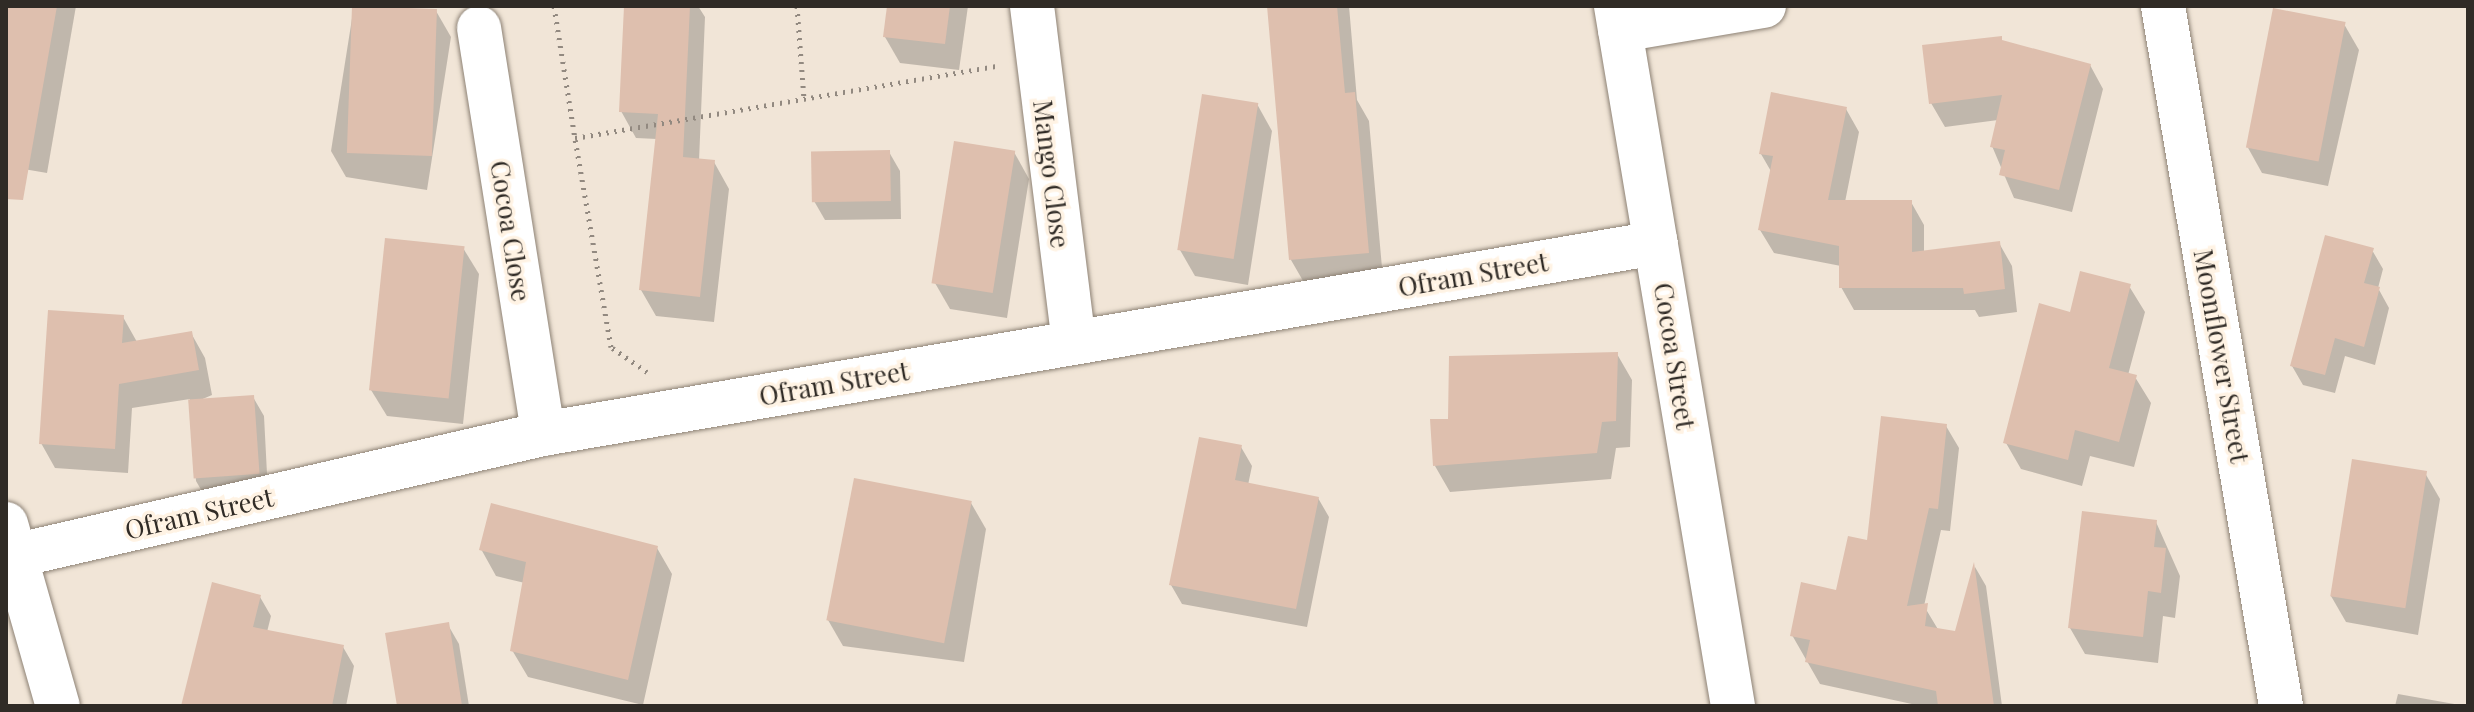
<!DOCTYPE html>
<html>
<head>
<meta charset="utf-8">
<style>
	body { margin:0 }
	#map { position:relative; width:2474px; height:712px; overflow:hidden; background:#f1e5d7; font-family:"Playfair Display",serif }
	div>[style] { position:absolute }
	.shadow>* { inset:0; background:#0003 }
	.building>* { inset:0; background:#debfae; transform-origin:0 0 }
	.path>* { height:5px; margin-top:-2.5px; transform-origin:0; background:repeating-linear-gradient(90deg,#928980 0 2px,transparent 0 8px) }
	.roads { filter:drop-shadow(0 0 2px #8d8275) drop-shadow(0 0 2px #8d8275) }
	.minor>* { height:44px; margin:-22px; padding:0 22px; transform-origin:22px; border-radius:22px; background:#fff }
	span { translate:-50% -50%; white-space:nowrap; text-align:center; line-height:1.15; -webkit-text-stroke:7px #fff3e4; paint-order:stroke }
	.street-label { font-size:26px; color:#302b26 }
	.frame { position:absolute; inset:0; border:8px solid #302b26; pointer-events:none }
</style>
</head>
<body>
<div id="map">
	<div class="shadow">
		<i style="clip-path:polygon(6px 6px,76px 6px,47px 173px,6px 166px)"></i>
		<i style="clip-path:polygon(354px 6px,436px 11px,451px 37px,427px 190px,346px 177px,331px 151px)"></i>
		<i style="clip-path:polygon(626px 6px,698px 6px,705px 17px,699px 161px,714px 162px,729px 189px,714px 322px,656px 316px,641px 290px,657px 139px,636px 138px,621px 111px)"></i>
		<i style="clip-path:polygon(889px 6px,968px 6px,959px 70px,900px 63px,885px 37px)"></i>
		<i style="clip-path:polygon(1268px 6px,1349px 6px,1357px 100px,1369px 121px,1383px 279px,1306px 286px,1291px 260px)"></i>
		<i style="clip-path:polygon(2344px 24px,2359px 50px,2328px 186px,2262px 173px,2247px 146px)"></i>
		<i style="clip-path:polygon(2003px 43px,2090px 65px,2103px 89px,2072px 212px,2014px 198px,1992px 146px,1998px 120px,1945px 127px,1931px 103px)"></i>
		<i style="clip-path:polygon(1257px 104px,1272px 131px,1248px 285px,1195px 276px,1180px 250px)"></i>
		<i style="clip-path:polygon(1846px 109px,1859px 132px,1845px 202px,1911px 202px,1924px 225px,1924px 253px,1999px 243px,2012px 266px,2017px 312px,1979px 317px,1975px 310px,1854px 310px,1841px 287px,1841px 266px,1774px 253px,1760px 230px,1772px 173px,1761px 154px)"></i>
		<i style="clip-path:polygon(889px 152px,900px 171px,901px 219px,825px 220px,814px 201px)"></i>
		<i style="clip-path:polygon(1014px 152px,1029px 179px,1007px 318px,950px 309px,935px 283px)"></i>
		<i style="clip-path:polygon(463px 248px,479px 274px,463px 424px,387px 416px,371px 390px)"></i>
		<i style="clip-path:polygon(2372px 250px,2383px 269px,2378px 288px,2389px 308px,2375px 365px,2345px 356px,2335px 393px,2303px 385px,2292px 366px)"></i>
		<i style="clip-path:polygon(2129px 286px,2145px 312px,2128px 375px,2135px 377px,2151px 403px,2134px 467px,2090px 456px,2082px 486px,2021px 469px,2006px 443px)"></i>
		<i style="clip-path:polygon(123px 317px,137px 342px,191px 333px,205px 358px,212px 395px,198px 401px,253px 397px,264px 416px,268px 493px,207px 500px,196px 481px,190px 399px,132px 408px,128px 473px,55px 468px,41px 443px)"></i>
		<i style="clip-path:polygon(1617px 354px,1632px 380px,1630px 447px,1616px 448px,1611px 479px,1450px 492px,1435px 466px,1450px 421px)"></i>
		<i style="clip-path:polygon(1946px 426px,1959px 448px,1950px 531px,1941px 530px,1924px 606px,1939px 631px,1957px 634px,1975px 567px,1986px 586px,2002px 706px,1921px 706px,1820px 684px,1792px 635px,1837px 592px)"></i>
		<i style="clip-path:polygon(1241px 447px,1252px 466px,1248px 485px,1318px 498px,1329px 517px,1307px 627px,1182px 604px,1171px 585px)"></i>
		<i style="clip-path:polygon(2425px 473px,2440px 499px,2418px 635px,2346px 622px,2331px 596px)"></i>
		<i style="clip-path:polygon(971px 503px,986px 529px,964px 662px,843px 646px,828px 620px)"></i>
		<i style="clip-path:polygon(2156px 522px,2180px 576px,2175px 618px,2163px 616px,2158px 663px,2085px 654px,2070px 628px)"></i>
		<i style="clip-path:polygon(657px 548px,672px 574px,643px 705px,528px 677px,512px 650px,525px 583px,496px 576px,481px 549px)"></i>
		<i style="clip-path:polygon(260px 597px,271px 616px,267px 632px,343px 647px,354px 666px,346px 706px,186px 706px)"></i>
		<i style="clip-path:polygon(448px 625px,459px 644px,469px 706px,399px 706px)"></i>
		<i style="clip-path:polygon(2398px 694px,2460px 705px,2461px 706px,2395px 706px)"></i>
	</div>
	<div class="building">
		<i style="clip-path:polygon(6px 6px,57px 6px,23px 200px,6px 199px)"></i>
		<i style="left:352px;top:6px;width:85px;height:147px;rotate:2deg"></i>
		<i style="clip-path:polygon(624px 6px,690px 6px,683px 157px,715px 160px,700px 297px,639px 290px,658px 114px,619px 112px)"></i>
		<i style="clip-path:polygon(887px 6px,950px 6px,945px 44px,883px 37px)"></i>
		<i style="clip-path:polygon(1267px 6px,1337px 6px,1345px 93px,1355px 92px,1369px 253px,1289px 260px)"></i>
		<i style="left:2273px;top:8px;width:74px;height:142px;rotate:11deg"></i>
		<i style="clip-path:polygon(2002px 36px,2002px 40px,2091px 64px,2059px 190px,1999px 175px,2005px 150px,1990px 147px,2002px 95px,1929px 104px,1922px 45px)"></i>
		<i style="clip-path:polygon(1771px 92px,1847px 107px,1828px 200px,1912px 200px,1912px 252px,2000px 241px,2005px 289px,1964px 294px,1963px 288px,1839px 288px,1839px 246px,1758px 230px,1773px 156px,1759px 154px)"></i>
		<i style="left:1202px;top:94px;width:57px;height:158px;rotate:9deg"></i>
		<i style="left:954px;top:141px;width:62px;height:144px;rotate:9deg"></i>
		<i style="left:890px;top:150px;width:51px;height:79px;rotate:89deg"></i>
		<i style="clip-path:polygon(2325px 235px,2374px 248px,2364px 283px,2380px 287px,2364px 347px,2335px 338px,2325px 375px,2290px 366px)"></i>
		<i style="left:385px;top:238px;width:80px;height:153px;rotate:6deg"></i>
		<i style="clip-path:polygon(2080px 271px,2131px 284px,2109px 368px,2137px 375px,2119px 442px,2075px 430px,2068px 460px,2003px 443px,2039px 303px,2070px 312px)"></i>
		<i style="clip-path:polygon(48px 310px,124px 315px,122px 343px,192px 331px,199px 370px,119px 384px,115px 449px,39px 444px)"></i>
		<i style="clip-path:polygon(1618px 352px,1616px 421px,1602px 422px,1597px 453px,1433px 466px,1430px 419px,1448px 419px,1449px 356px)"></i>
		<i style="left:254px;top:395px;width:79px;height:66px;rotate:86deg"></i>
		<i style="clip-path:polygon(1881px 416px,1947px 424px,1938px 509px,1929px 508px,1907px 606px,1928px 603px,1925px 626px,1955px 631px,1974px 562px,1994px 706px,1938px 706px,1936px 691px,1805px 662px,1810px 640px,1790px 636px,1801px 582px,1836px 590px,1848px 536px,1867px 540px)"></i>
		<i style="clip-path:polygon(1199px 437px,1242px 445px,1235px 480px,1319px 497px,1296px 609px,1169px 585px)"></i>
		<i style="left:2352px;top:459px;width:76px;height:139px;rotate:9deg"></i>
		<i style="left:854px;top:478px;width:120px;height:145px;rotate:11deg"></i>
		<i style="clip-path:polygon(491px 503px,658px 546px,628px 680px,510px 651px,526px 562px,479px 550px)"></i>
		<i style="clip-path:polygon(2082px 511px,2157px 520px,2154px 547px,2166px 548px,2161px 593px,2148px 591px,2143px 637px,2068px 628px)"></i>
		<i style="clip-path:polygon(212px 582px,261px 595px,253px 627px,344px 645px,332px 706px,181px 706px)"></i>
		<i style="clip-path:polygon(449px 622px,462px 706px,397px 706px,385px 633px)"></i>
	</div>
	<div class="path">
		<i style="left:554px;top:6px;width:134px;rotate:81deg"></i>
		<i style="left:797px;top:6px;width:93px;rotate:85.7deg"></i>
		<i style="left:647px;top:372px;width:44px;rotate:-145.2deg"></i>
		<i style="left:611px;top:347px;width:212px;rotate:-99.8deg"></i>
		<i style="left:575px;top:138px;width:428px;rotate:-9.7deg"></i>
	</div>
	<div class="roads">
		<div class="minor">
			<i style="left:1032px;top:6px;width:338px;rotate:82.9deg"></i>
			<i style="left:1616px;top:6px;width:710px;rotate:80.51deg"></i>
			<i style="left:2163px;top:6px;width:710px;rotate:80.43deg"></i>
			<i style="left:479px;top:28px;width:411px;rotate:81deg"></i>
			<i style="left:1620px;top:30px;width:146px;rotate:-9.5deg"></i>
			<i style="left:6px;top:524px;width:189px;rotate:74.1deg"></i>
			<i style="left:18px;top:555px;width:539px;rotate:-12.98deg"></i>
			<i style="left:543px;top:434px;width:1129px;rotate:-9.74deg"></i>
		</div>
	</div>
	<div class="street-label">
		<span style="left:1052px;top:174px;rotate:83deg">Mango Close</span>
		<span style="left:511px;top:231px;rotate:81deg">Cocoa Close</span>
		<span style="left:1473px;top:274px;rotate:-10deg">Ofram Street</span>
		<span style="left:1675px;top:356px;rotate:81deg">Cocoa Street</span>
		<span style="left:2222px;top:356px;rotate:80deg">Moonflower Street</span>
		<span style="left:834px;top:383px;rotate:-10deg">Ofram Street</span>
		<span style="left:199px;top:513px;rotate:-13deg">Ofram Street</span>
	</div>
	<div class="frame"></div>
</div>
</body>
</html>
